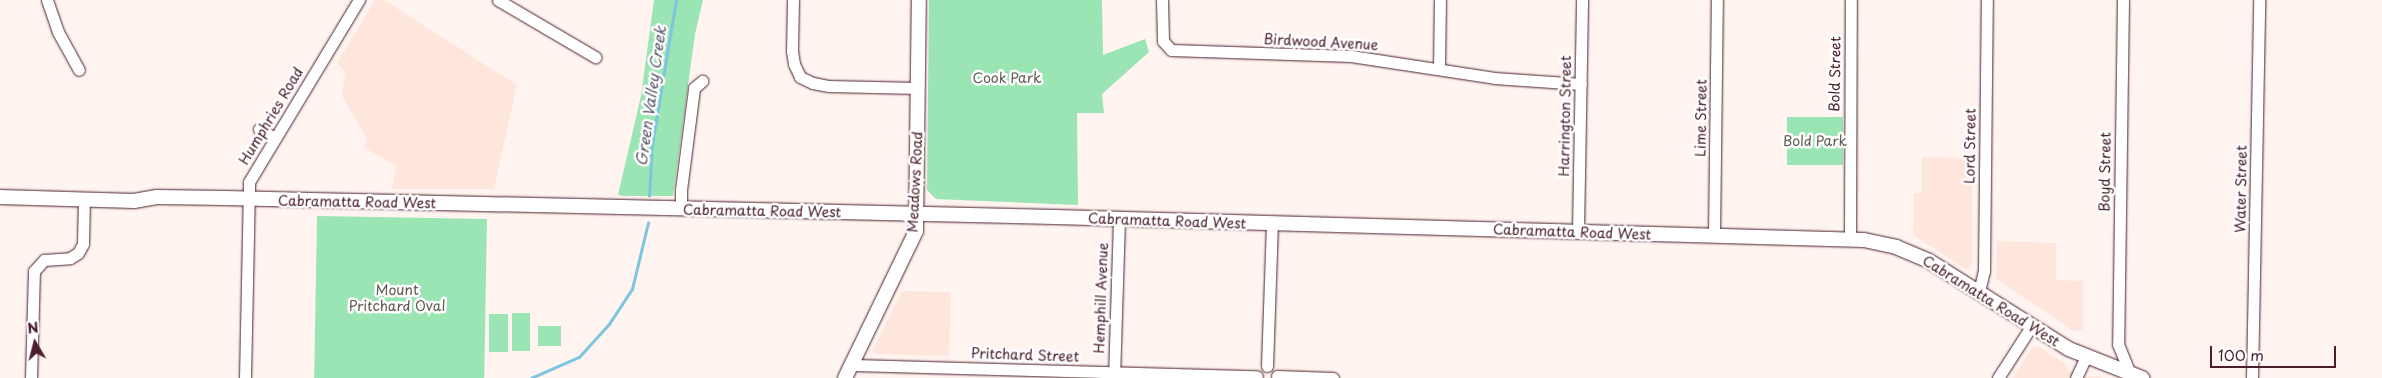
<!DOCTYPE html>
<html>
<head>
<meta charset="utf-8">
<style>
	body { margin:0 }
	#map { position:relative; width:2382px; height:378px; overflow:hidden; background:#fff4f0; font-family:"Playpen Sans",sans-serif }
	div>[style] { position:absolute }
	.built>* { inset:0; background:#ffe6dd }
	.green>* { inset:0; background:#9be4b3; transform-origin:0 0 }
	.stream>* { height:2.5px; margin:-1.25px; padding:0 1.25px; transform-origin:1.25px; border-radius:1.25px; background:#7ec6df }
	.roads { filter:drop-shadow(0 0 1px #4a1f2b) drop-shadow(0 0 1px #4a1f2b) }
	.minor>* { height:11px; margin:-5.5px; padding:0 5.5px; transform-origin:5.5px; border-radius:5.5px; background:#fff }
	.major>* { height:14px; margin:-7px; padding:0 7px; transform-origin:7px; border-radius:7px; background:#fff }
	span { translate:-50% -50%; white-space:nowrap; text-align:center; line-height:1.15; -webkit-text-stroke:5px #fff; paint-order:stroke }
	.street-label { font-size:14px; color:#4a1f2b }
	.park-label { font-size:14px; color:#625a54 }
	.water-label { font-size:15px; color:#5c596a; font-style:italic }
	.north { position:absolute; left:10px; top:318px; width:50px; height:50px; -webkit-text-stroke:4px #fff; paint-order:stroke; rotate:352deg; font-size:14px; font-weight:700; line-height:20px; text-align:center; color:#4a1f2b }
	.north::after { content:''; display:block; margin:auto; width:18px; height:22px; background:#4a1f2b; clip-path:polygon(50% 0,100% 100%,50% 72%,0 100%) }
	.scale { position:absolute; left:2210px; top:346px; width:126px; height:22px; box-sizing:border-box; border:2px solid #4a1f2b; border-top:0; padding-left:6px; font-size:15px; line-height:18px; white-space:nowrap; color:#4a1f2b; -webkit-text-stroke:4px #fff; paint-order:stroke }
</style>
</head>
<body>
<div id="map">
	<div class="built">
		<i style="clip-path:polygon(375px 0,384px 0,517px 85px,494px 189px,392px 189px,396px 166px,363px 147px,367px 139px,342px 96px,345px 72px,337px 63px)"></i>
		<i style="clip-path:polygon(1922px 157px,1972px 158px,1972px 266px,1966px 269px,1913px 235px,1914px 193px,1922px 193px)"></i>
		<i style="clip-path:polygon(1997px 241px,2056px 243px,2056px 280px,2083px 281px,2083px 330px,2074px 331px,1996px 279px)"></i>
		<i style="clip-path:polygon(902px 291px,951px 292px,949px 356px,874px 354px,873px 350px)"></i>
		<i style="clip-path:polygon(2038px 346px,2064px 363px,2068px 370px,2088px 377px,2097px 376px,2103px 378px,2013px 378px,2032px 348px)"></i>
	</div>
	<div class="green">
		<i style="clip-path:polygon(654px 0,703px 0,695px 34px,673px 196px,624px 196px,618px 195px,641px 96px)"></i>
		<i style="clip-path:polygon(929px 0,1102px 0,1103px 55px,1145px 39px,1149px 52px,1102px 94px,1104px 113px,1077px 113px,1078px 205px,936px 199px,927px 190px)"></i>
		<i style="left:1787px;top:117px;width:56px;height:48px"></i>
		<i style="left:317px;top:216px;width:170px;height:162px;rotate:1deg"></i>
		<i style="left:512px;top:313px;width:18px;height:38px"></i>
		<i style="left:489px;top:314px;width:19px;height:38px"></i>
		<i style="left:538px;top:326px;width:23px;height:20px"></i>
	</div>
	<div class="stream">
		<i style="left:649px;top:196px;width:51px;rotate:-86.6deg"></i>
		<i style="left:652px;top:145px;width:147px;rotate:-80.6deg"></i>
		<i style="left:531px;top:378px;width:52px;rotate:-23.6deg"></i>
		<i style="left:579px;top:357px;width:45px;rotate:-47.7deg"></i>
		<i style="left:609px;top:324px;width:42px;rotate:-56.7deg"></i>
		<i style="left:632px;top:289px;width:68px;rotate:-76.4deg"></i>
	</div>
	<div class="roads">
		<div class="minor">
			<i style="left:47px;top:0;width:34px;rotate:71deg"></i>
			<i style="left:58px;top:32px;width:43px;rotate:61.1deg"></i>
			<i style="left:498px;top:0;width:113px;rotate:30.4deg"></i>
			<i style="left:793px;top:0;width:51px;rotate:91.1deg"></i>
			<i style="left:792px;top:51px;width:13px;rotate:81deg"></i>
			<i style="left:794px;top:64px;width:14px;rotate:65deg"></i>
			<i style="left:800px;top:77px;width:14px;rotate:25deg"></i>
			<i style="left:813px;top:83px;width:15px;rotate:11deg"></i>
			<i style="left:828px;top:86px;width:90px;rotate:1.3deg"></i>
			<i style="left:1162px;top:0;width:41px;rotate:88.6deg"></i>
			<i style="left:1163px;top:41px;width:12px;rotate:48deg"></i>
			<i style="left:1171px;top:50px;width:180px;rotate:1.9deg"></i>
			<i style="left:1351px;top:56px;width:145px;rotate:8.7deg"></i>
			<i style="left:1494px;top:78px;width:87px;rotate:3.9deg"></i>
			<i style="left:2123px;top:0;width:344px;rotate:90.8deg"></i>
			<i style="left:2118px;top:344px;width:31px;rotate:68deg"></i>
			<i style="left:1439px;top:69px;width:69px;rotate:-89.2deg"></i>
			<i style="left:259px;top:129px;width:18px;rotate:29deg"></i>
			<i style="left:681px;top:209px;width:19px;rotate:-90deg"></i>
			<i style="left:681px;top:190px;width:103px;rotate:-82.7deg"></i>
			<i style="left:694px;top:88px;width:11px;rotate:-41deg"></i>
			<i style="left:1578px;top:232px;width:232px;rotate:-89deg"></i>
			<i style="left:1714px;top:236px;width:236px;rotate:-89.3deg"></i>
			<i style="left:1850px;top:239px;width:239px;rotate:-89.8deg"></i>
			<i style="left:1979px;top:292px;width:22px;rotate:-77deg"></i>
			<i style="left:1984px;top:271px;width:271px;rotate:-89.4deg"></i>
			<i style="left:851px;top:365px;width:406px;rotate:1.6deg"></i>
			<i style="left:1267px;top:366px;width:142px;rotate:-88deg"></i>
			<i style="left:1277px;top:376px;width:56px;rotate:2deg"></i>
			<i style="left:31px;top:378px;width:107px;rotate:-88.4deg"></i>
			<i style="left:34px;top:271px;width:15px;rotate:-48deg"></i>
			<i style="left:44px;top:260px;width:26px;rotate:-4deg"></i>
			<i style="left:70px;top:258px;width:9px;rotate:-32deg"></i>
			<i style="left:78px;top:253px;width:10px;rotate:-61deg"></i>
			<i style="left:83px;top:244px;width:45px;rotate:-88.7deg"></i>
			<i style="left:245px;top:378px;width:196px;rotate:-88.8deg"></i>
			<i style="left:249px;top:182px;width:213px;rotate:-58.9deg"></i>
			<i style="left:1114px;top:378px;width:159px;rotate:-88.2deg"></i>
			<i style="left:1998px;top:378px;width:63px;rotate:-57.3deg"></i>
			<i style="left:2076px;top:378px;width:23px;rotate:-65deg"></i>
			<i style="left:2252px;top:378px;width:378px;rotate:-88.9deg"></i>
		</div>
		<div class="major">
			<i style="left:0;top:197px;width:134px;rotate:1.7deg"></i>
			<i style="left:134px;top:201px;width:23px;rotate:-10deg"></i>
			<i style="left:157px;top:197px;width:68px;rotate:0.8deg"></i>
			<i style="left:225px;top:198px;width:830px;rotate:1.31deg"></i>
			<i style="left:1055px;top:217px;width:809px;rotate:1.63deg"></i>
			<i style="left:1864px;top:240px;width:33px;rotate:12deg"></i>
			<i style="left:1896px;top:247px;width:36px;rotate:23deg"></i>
			<i style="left:1929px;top:261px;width:165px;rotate:32.2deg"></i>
			<i style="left:2069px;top:349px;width:79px;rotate:21.7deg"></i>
			<i style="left:845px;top:378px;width:163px;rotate:-64.2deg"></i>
			<i style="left:916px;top:231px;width:231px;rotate:-89.3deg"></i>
		</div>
	</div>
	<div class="street-label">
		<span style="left:1321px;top:42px;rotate:3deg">Birdwood Avenue</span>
		<span style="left:1835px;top:74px;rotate:-89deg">Bold Street</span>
		<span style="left:271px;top:116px;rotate:-59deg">Humphries Road</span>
		<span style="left:1565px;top:116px;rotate:-89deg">Harrington Street</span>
		<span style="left:1701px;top:118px;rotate:-89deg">Lime Street</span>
		<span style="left:1970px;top:146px;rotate:-89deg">Lord Street</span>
		<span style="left:2105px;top:172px;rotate:-89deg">Boyd Street</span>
		<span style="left:915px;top:182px;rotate:-87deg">Meadows Road</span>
		<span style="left:2241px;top:189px;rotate:-89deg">Water Street</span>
		<span style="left:357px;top:202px;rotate:1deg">Cabramatta Road West</span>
		<span style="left:762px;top:211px;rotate:1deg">Cabramatta Road West</span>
		<span style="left:1167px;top:221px;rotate:2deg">Cabramatta Road West</span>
		<span style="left:1572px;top:232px;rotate:2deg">Cabramatta Road West</span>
		<span style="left:1101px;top:298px;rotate:-88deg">Hemphill Avenue</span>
		<span style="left:1991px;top:301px;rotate:32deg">Cabramatta Road West</span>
		<span style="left:1025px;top:355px;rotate:2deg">Pritchard Street</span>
	</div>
	<div class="park-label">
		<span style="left:1007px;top:78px">Cook Park</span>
		<span style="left:1815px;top:141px">Bold Park</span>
		<span style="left:397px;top:298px">Mount<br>Pritchard Oval</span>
	</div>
	<div class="water-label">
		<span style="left:650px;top:96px;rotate:-82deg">Green Valley Creek</span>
	</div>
	<div class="north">N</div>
	<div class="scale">100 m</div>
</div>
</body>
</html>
